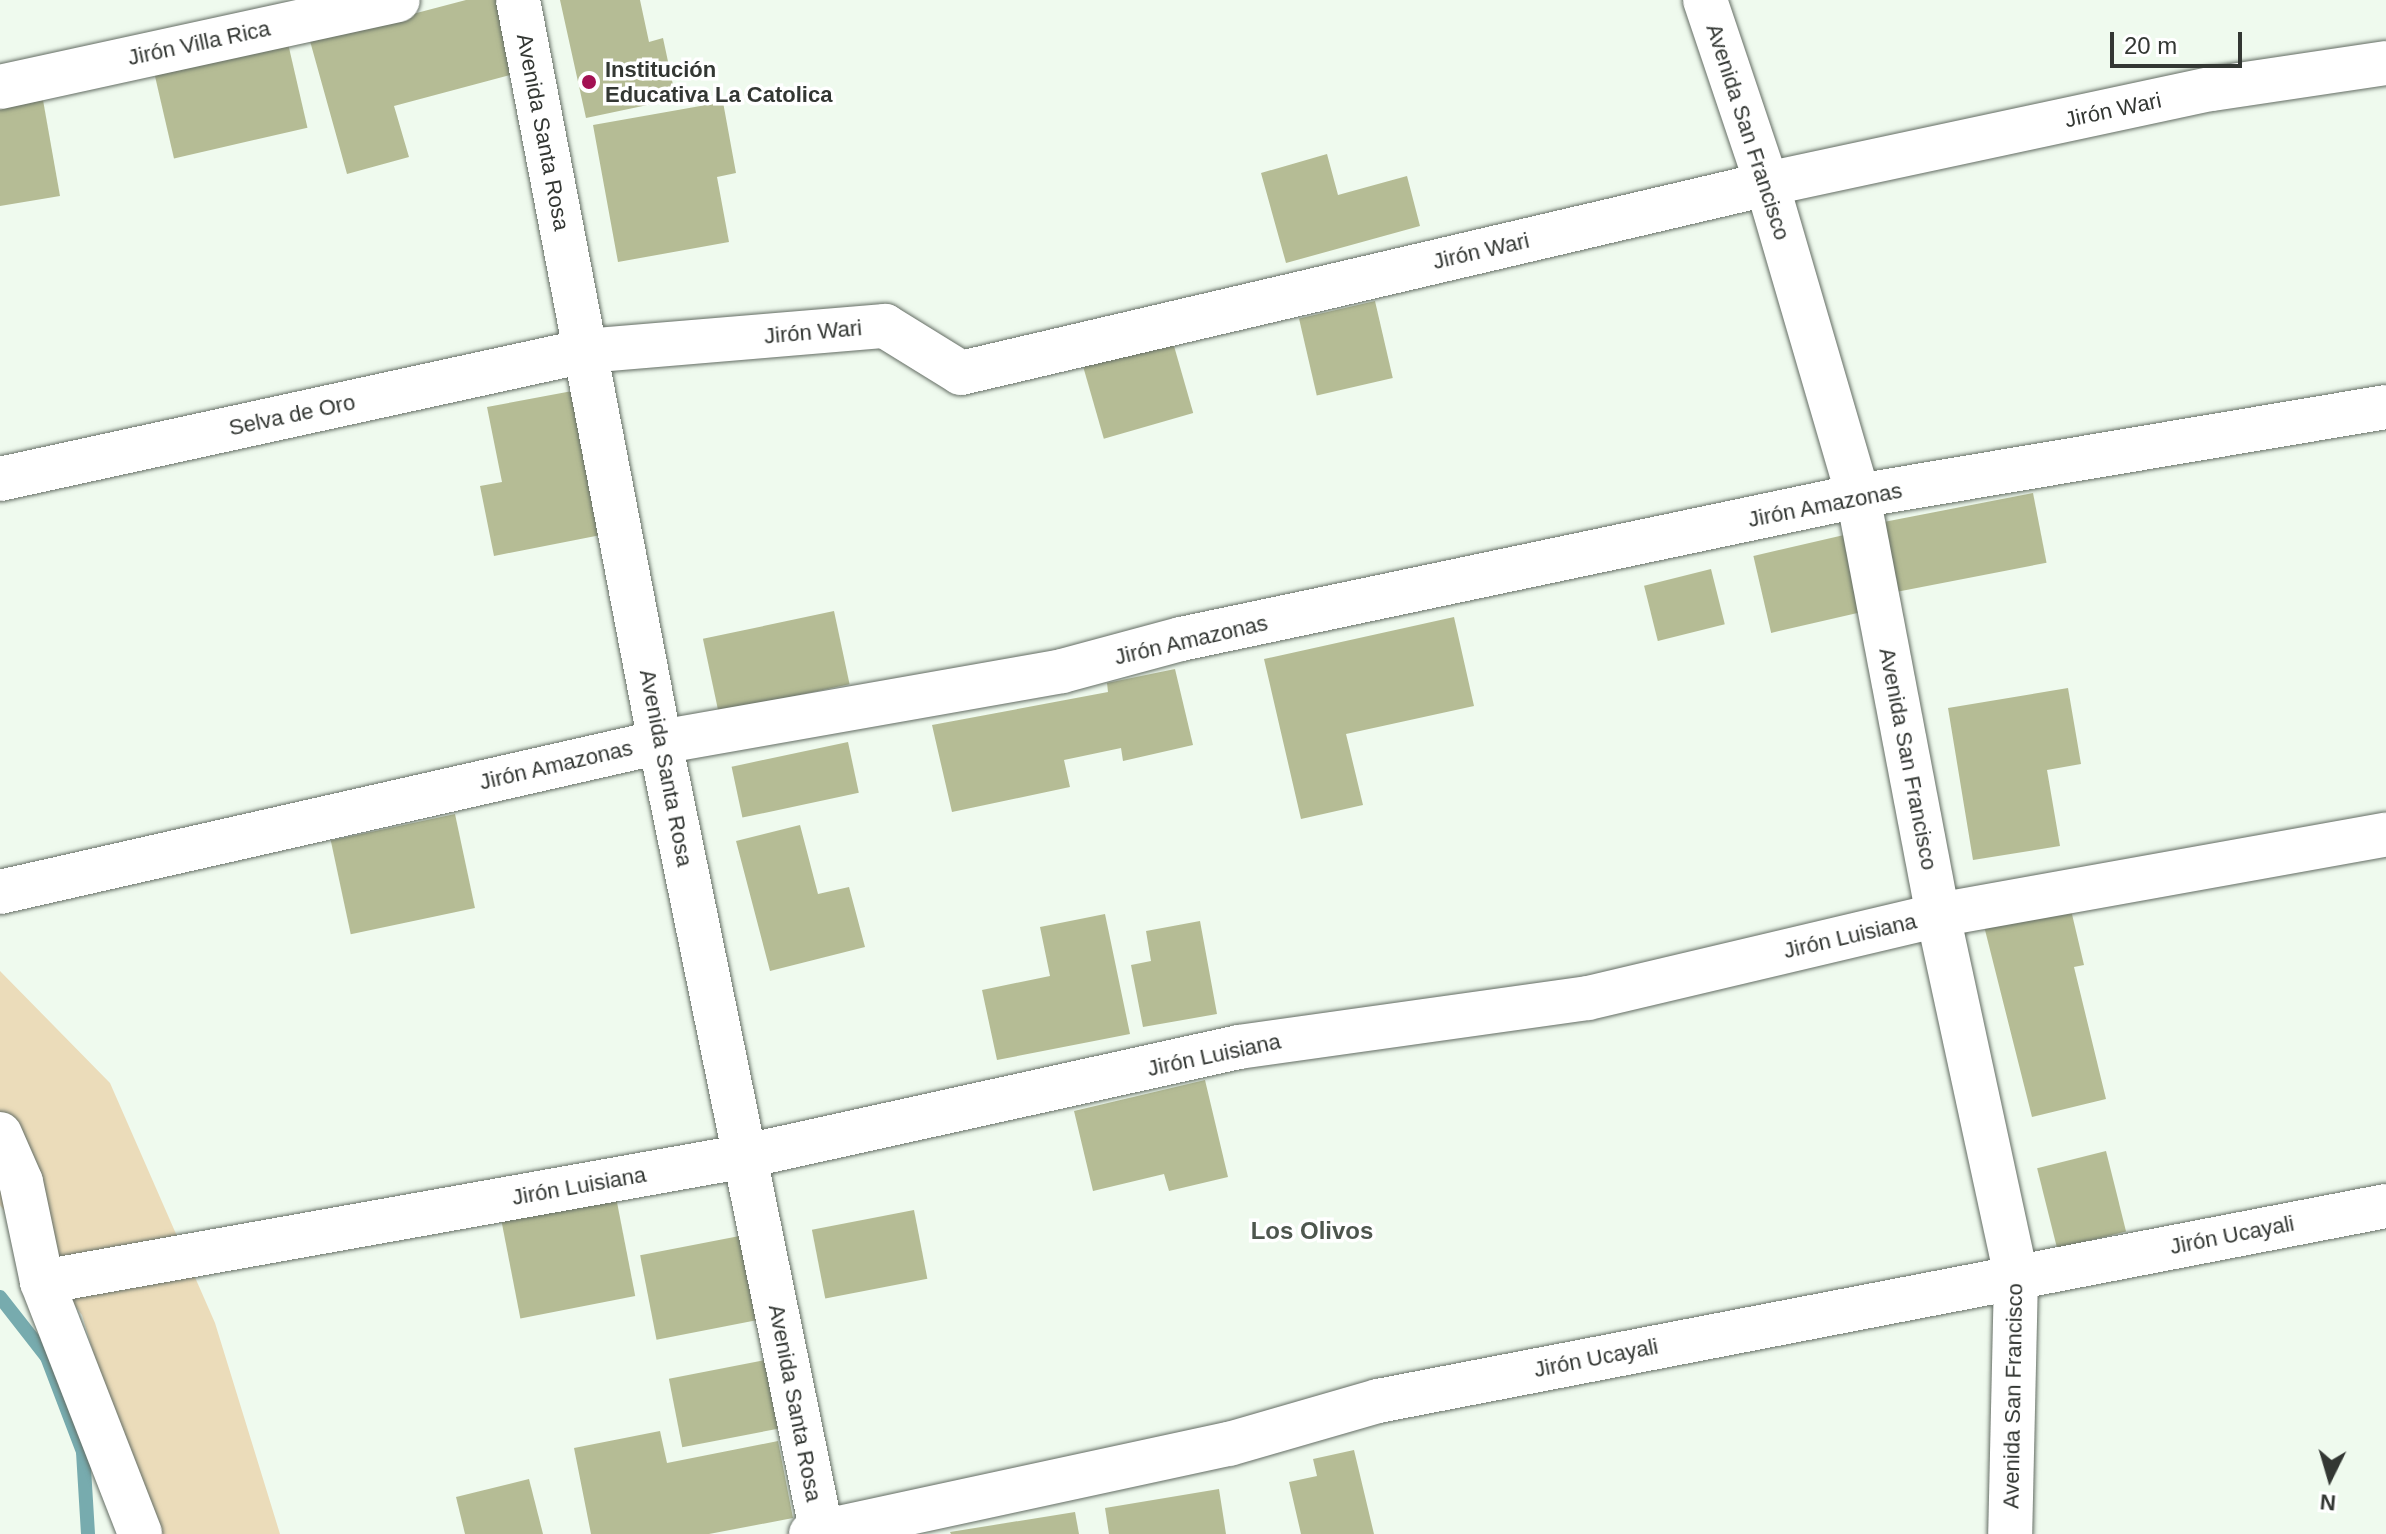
<!DOCTYPE html>
<html>
<head>
<meta charset="utf-8">
<style>
	body { margin:0 }
	#map { position:relative; width:2386px; height:1534px; overflow:hidden; background:#effaee; font-family:Arial,sans-serif }
	div>[style] { position:absolute }
	.green>* { inset:0; background:#ebdcba }
	.stream>* { height:14px; margin:-7px; padding:0 7px; transform-origin:7px; border-radius:7px; background:#77abae }
	.building>* { inset:0; background:#b5bc95; transform-origin:0 0 }
	.roads { filter:drop-shadow(0 0 2px #646d64) drop-shadow(0 0 2px #646d64) }
	.minor>* { height:44px; margin:-22px; padding:0 22px; transform-origin:22px; border-radius:22px; background:#fff }
	.dots>* { width:22px; height:22px; translate:-50% -50%; box-sizing:border-box; border:4px solid #fff; border-radius:50% }
	span { translate:-50% -50%; white-space:nowrap; text-align:center; line-height:1.15; -webkit-text-stroke:7px #fff; paint-order:stroke }
	.street-label { font-size:22px; color:#333733 }
	.poi-label { font-size:22px; color:#333733; font-weight:700 }
	.left { translate:0 -50%; text-align:left }
	.neighbourhood-label { font-size:24px; color:#4d564d; font-weight:700 }
	.north { position:absolute; left:2290px; top:1438px; width:80px; height:80px; -webkit-text-stroke:6px #fff; paint-order:stroke; rotate:185deg; font-size:22px; font-weight:700; line-height:32px; text-align:center; color:#333733 }
	.north::after { content:''; display:block; margin:auto; width:28px; height:36px; background:#333733; clip-path:polygon(50% 0,100% 100%,50% 72%,0 100%) }
	.scale { position:absolute; left:2110px; top:32px; width:132px; height:36px; box-sizing:border-box; border:4px solid #333733; border-top:0; padding-left:10px; font-size:24px; line-height:28px; white-space:nowrap; color:#333733; -webkit-text-stroke:6px #fff; paint-order:stroke }
</style>
</head>
<body>
<div id="map">
	<div class="green">
		<i style="clip-path:polygon(0 971px,110px 1083px,215px 1323px,280px 1534px,148px 1534px,82px 1315px,0 1205px)"></i>
	</div>
	<div class="stream">
		<i style="left:0;top:1297px;width:76px;rotate:51.9deg"></i>
		<i style="left:47px;top:1357px;width:102px;rotate:69.2deg"></i>
		<i style="left:83px;top:1452px;width:82px;rotate:86.5deg"></i>
	</div>
	<div class="building">
		<i style="clip-path:polygon(466px 0,498px 0,517px 73px,394px 106px,409px 157px,347px 174px,310px 41px)"></i>
		<i style="clip-path:polygon(560px 0,640px 0,649px 42px,663px 38px,676px 99px,586px 118px)"></i>
		<i style="left:287px;top:39px;width:91px;height:137px;rotate:77deg"></i>
		<i style="clip-path:polygon(43px 100px,60px 196px,0 206px,0 108px)"></i>
		<i style="clip-path:polygon(723px 102px,736px 173px,717px 177px,729px 242px,618px 262px,593px 125px)"></i>
		<i style="clip-path:polygon(1327px 154px,1338px 195px,1407px 176px,1420px 226px,1286px 263px,1261px 173px)"></i>
		<i style="left:1375px;top:301px;width:79px;height:78px;rotate:77deg"></i>
		<i style="left:1172px;top:339px;width:77px;height:93px;rotate:74deg"></i>
		<i style="clip-path:polygon(583px 389px,611px 533px,494px 556px,480px 486px,502px 482px,487px 407px)"></i>
		<i style="left:2033px;top:493px;width:71px;height:152px;rotate:79deg"></i>
		<i style="left:1844px;top:535px;width:79px;height:93px;rotate:77deg"></i>
		<i style="left:1711px;top:569px;width:57px;height:69px;rotate:76deg"></i>
		<i style="left:834px;top:611px;width:75px;height:134px;rotate:78deg"></i>
		<i style="clip-path:polygon(1454px 617px,1474px 706px,1346px 734px,1363px 805px,1301px 819px,1264px 659px)"></i>
		<i style="clip-path:polygon(1175px 669px,1193px 745px,1123px 761px,1121px 748px,1064px 760px,1070px 787px,952px 812px,932px 725px,1108px 692px,1107px 683px)"></i>
		<i style="clip-path:polygon(2068px 688px,2081px 764px,2047px 770px,2060px 846px,1973px 860px,1948px 708px)"></i>
		<i style="left:848px;top:742px;width:52px;height:119px;rotate:78deg"></i>
		<i style="left:455px;top:814px;width:96px;height:127px;rotate:78deg"></i>
		<i style="clip-path:polygon(800px 825px,818px 894px,849px 887px,865px 947px,770px 971px,736px 841px)"></i>
		<i style="clip-path:polygon(2067px 893px,2084px 965px,2074px 967px,2106px 1099px,2032px 1117px,1981px 914px)"></i>
		<i style="clip-path:polygon(1105px 914px,1130px 1034px,997px 1060px,982px 990px,1050px 976px,1040px 927px)"></i>
		<i style="clip-path:polygon(1200px 921px,1217px 1014px,1143px 1027px,1131px 965px,1151px 961px,1146px 931px)"></i>
		<i style="clip-path:polygon(1205px 1080px,1228px 1177px,1169px 1191px,1164px 1174px,1093px 1191px,1074px 1111px)"></i>
		<i style="left:2106px;top:1151px;width:83px;height:71px;rotate:76deg"></i>
		<i style="left:615px;top:1192px;width:106px;height:117px;rotate:79deg"></i>
		<i style="left:914px;top:1210px;width:70px;height:104px;rotate:79deg"></i>
		<i style="left:755px;top:1233px;width:86px;height:117px;rotate:79deg"></i>
		<i style="left:770px;top:1359px;width:70px;height:103px;rotate:79deg"></i>
		<i style="clip-path:polygon(660px 1431px,667px 1463px,778px 1441px,793px 1518px,709px 1534px,591px 1534px,574px 1448px)"></i>
		<i style="clip-path:polygon(1354px 1450px,1374px 1534px,1301px 1534px,1289px 1482px,1317px 1476px,1313px 1459px)"></i>
		<i style="clip-path:polygon(529px 1479px,543px 1534px,465px 1534px,456px 1497px)"></i>
		<i style="clip-path:polygon(1219px 1489px,1226px 1534px,1109px 1534px,1105px 1508px)"></i>
		<i style="clip-path:polygon(1075px 1512px,1079px 1534px,951px 1534px,950px 1532px)"></i>
	</div>
	<div class="roads">
		<div class="minor">
			<i style="left:518px;top:0;width:755px;rotate:79.17deg"></i>
			<i style="left:660px;top:742px;width:808px;rotate:78.44deg"></i>
			<i style="left:1705px;top:0;width:194px;rotate:71.4deg"></i>
			<i style="left:1767px;top:184px;width:325px;rotate:73.7deg"></i>
			<i style="left:1858px;top:496px;width:427px;rotate:79.2deg"></i>
			<i style="left:1938px;top:915px;width:370px;rotate:77.8deg"></i>
			<i style="left:2016px;top:1277px;width:257px;rotate:91.3deg"></i>
			<i style="left:0;top:87px;width:407px;rotate:-12.3deg"></i>
			<i style="left:0;top:479px;width:599px;rotate:-12.34deg"></i>
			<i style="left:585px;top:351px;width:301px;rotate:-4.8deg"></i>
			<i style="left:885px;top:326px;width:89px;rotate:31.7deg"></i>
			<i style="left:961px;top:373px;width:828px;rotate:-13.2deg"></i>
			<i style="left:1767px;top:184px;width:455px;rotate:-12.1deg"></i>
			<i style="left:2212px;top:89px;width:176px;rotate:-8.5deg"></i>
			<i style="left:0;top:892px;width:677px;rotate:-12.8deg"></i>
			<i style="left:660px;top:742px;width:408px;rotate:-10deg"></i>
			<i style="left:1062px;top:671px;width:123px;rotate:-15.1deg"></i>
			<i style="left:1181px;top:639px;width:692px;rotate:-11.93deg"></i>
			<i style="left:1858px;top:496px;width:535px;rotate:-9.57deg"></i>
			<i style="left:0;top:1134px;width:52px;rotate:66.4deg"></i>
			<i style="left:21px;top:1182px;width:102px;rotate:78.1deg"></i>
			<i style="left:42px;top:1282px;width:270px;rotate:68.7deg"></i>
			<i style="left:42px;top:1282px;width:715px;rotate:-10.15deg"></i>
			<i style="left:746px;top:1156px;width:505px;rotate:-12.47deg"></i>
			<i style="left:1239px;top:1047px;width:352px;rotate:-8deg"></i>
			<i style="left:1588px;top:998px;width:360px;rotate:-13.3deg"></i>
			<i style="left:1938px;top:915px;width:455px;rotate:-10.2deg"></i>
			<i style="left:811px;top:1534px;width:428px;rotate:-12.2deg"></i>
			<i style="left:1229px;top:1444px;width:155px;rotate:-16.1deg"></i>
			<i style="left:1378px;top:1401px;width:1027px;rotate:-10.95deg"></i>
		</div>
	</div>
	<div class="dots">
		<i style="left:589px;top:82px;background:#a31153"></i>
	</div>
	<div class="street-label">
		<span style="left:199px;top:43px;rotate:-12deg">Jirón Villa Rica</span>
		<span style="left:2113px;top:110px;rotate:-12deg">Jirón Wari</span>
		<span style="left:543px;top:132px;rotate:79deg">Avenida Santa Rosa</span>
		<span style="left:1748px;top:132px;rotate:72deg">Avenida San Francisco</span>
		<span style="left:1481px;top:251px;rotate:-13deg">Jirón Wari</span>
		<span style="left:813px;top:332px;rotate:-5deg">Jirón Wari</span>
		<span style="left:292px;top:415px;rotate:-12deg">Selva de Oro</span>
		<span style="left:1825px;top:505px;rotate:-11deg">Jirón Amazonas</span>
		<span style="left:1191px;top:640px;rotate:-13deg">Jirón Amazonas</span>
		<span style="left:1908px;top:759px;rotate:79deg">Avenida San Francisco</span>
		<span style="left:556px;top:765px;rotate:-13deg">Jirón Amazonas</span>
		<span style="left:666px;top:768px;rotate:79deg">Avenida Santa Rosa</span>
		<span style="left:1850px;top:936px;rotate:-13deg">Jirón Luisiana</span>
		<span style="left:1214px;top:1055px;rotate:-12deg">Jirón Luisiana</span>
		<span style="left:579px;top:1186px;rotate:-10deg">Jirón Luisiana</span>
		<span style="left:2232px;top:1235px;rotate:-11deg">Jirón Ucayali</span>
		<span style="left:1596px;top:1358px;rotate:-11deg">Jirón Ucayali</span>
		<span style="left:2013px;top:1396px;rotate:-89deg">Avenida San Francisco</span>
		<span style="left:795px;top:1403px;rotate:79deg">Avenida Santa Rosa</span>
	</div>
	<div class="poi-label">
		<span class="left" style="left:605px;top:82px">Institución<br>Educativa La Catolica</span>
	</div>
	<div class="neighbourhood-label">
		<span style="left:1312px;top:1231px">Los Olivos</span>
	</div>
	<div class="north">N</div>
	<div class="scale">20 m</div>
</div>
</body>
</html>
